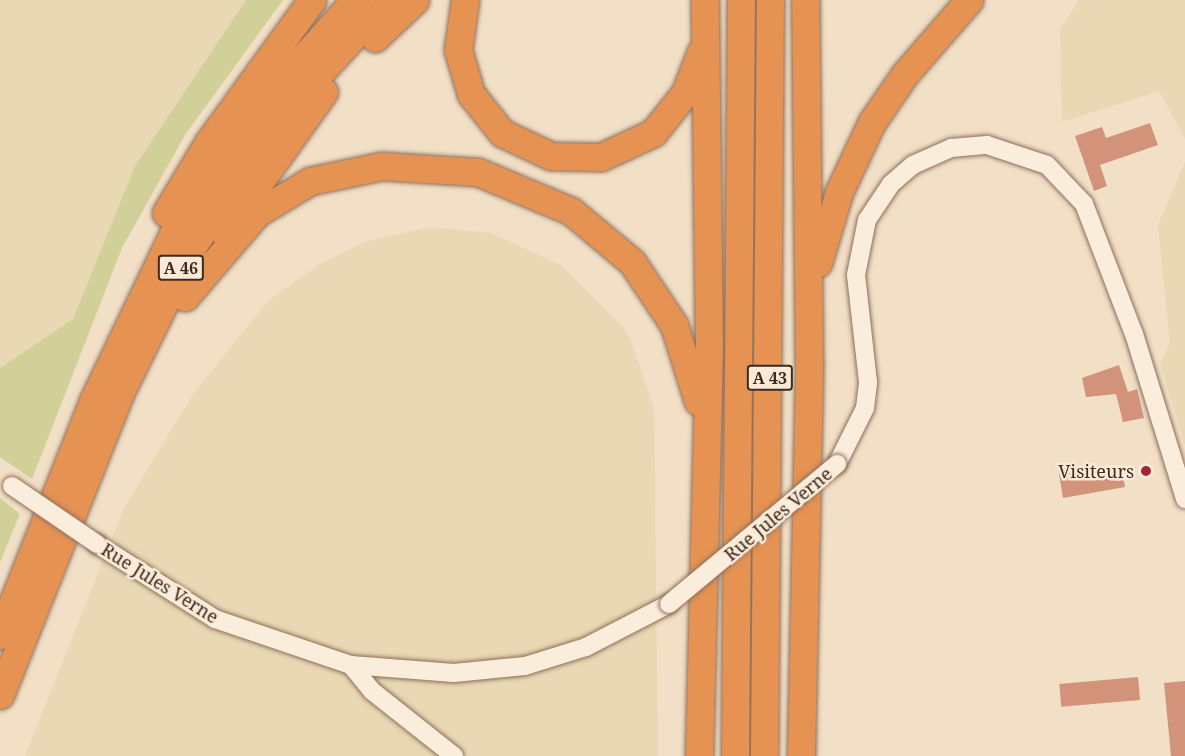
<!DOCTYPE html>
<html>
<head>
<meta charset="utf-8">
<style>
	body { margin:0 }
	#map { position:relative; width:1185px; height:756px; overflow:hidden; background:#f1dfc6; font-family:"Noto Serif",serif }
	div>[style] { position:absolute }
	.farmland>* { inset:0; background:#e8d8b3 }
	.green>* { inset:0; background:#d1d099 }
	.building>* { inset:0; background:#d2937a; transform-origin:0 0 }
	.roads { filter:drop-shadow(0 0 2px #8f6f5a) drop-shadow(0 0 2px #8f6f5a) }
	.minor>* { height:18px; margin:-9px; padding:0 9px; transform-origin:9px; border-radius:9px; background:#fbeddb }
	.highway>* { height:27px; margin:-13.5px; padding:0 13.5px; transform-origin:13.5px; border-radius:13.5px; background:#e59253 }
	.bridges { filter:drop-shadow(0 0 2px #8f6f5a) drop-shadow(0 0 2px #8f6f5a) }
	.minor-bridge>* { height:18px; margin:-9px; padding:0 9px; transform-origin:9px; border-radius:9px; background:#fbeddb }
	.dots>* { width:16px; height:16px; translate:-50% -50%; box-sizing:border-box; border:3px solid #f8ead7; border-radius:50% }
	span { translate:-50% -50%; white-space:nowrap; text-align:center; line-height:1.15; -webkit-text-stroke:5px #f8ead7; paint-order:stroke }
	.shield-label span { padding:2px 4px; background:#f8ead7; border:2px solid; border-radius:4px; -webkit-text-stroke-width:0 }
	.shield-label { font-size:16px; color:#3e2a1f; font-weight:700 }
	.poi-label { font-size:18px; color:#3e2a1f }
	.right { translate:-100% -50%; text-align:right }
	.street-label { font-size:18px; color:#3e2a1f }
</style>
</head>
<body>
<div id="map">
	<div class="farmland">
		<i style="clip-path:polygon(0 0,246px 0,135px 166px,73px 319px,0 368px)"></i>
		<i style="clip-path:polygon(1079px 0,1185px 0,1185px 139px,1159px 91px,1062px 122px,1060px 29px)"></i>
		<i style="clip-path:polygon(1185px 162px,1185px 446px,1160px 362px,1170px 344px,1158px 225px)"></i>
		<i style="clip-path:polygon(430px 227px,491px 233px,561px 265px,628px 333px,654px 408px,658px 756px,25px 756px,124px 508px,194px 393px,268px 301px,320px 264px,365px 242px)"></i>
	</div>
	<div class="green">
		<i style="clip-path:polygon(246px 0,283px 0,185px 135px,122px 248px,32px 479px,0 457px,0 368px,73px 319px,135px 166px)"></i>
		<i style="clip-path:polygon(0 498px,20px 514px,0 562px)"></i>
	</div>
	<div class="building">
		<i style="clip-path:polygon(1150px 123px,1158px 145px,1100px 165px,1107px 186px,1094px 191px,1075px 136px,1102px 127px,1106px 138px)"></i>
		<i style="clip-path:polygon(1119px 365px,1128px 392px,1137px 389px,1144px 418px,1123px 422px,1116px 394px,1086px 397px,1082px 378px)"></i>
		<i style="clip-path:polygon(1072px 464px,1075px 480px,1122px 471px,1125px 487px,1063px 498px,1058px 467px)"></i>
		<i style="left:1138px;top:677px;width:23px;height:79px;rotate:85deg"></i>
		<i style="clip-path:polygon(1185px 681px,1185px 756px,1171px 756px,1164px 683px)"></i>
	</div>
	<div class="roads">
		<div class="minor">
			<i style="left:837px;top:464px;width:63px;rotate:-63.4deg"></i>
			<i style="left:865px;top:408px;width:26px;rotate:-83deg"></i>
			<i style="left:868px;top:382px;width:108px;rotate:-96.4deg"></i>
			<i style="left:856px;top:275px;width:56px;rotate:-78.7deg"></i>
			<i style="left:867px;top:220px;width:43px;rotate:-56.3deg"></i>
			<i style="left:891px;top:184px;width:29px;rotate:-41deg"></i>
			<i style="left:913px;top:165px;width:42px;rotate:-24.1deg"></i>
			<i style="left:951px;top:148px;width:36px;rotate:-5deg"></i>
			<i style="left:987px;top:145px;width:63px;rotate:18.4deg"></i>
			<i style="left:1047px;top:165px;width:54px;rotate:46.5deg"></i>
			<i style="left:1084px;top:204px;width:139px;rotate:69deg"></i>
			<i style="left:1134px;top:334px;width:173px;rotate:72.8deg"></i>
			<i style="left:97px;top:544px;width:140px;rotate:32.4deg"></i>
			<i style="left:215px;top:619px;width:144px;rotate:18.7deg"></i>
			<i style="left:351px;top:665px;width:103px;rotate:4.4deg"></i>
			<i style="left:454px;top:673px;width:71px;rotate:-5.6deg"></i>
			<i style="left:525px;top:666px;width:64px;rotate:-17.3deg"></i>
			<i style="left:586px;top:647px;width:93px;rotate:-27.4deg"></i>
			<i style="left:351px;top:665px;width:33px;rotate:51deg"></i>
			<i style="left:372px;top:691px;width:105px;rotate:38.4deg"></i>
		</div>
		<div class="highway">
			<i style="left:465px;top:0;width:50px;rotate:98deg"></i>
			<i style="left:458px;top:50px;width:46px;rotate:73.5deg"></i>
			<i style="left:471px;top:94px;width:50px;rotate:51.5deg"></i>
			<i style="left:502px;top:133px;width:54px;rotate:25.1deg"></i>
			<i style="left:551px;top:156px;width:50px;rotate:1.1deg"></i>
			<i style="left:601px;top:157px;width:57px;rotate:-24.8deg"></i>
			<i style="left:653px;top:133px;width:51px;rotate:-51.3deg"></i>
			<i style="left:685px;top:93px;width:44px;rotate:-68.7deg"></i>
			<i style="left:375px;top:38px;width:55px;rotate:-43.5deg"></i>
			<i style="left:166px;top:213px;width:82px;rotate:-59deg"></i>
			<i style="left:208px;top:143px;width:177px;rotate:-54deg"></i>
			<i style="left:224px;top:232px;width:172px;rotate:-54.5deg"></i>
			<i style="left:818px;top:263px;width:74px;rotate:-73.5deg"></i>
			<i style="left:839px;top:192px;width:77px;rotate:-64.8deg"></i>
			<i style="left:872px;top:122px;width:58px;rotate:-55.5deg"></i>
			<i style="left:905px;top:74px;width:98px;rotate:-49.1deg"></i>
			<i style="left:185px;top:297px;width:111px;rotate:-49.4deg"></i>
			<i style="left:257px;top:213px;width:62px;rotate:-31.1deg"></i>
			<i style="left:310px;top:181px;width:73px;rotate:-11.9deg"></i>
			<i style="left:381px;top:166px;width:97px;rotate:3.5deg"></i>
			<i style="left:478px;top:172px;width:101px;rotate:22.8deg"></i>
			<i style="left:571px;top:211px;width:80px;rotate:39.9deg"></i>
			<i style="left:632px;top:262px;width:76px;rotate:56.3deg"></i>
			<i style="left:674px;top:325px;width:80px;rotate:72.5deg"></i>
			<i style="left:0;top:635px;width:252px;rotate:-68.3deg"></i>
			<i style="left:93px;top:401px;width:185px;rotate:-64.4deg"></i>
			<i style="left:173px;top:234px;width:161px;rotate:-55.6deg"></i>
			<i style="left:264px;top:101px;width:136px;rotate:-48deg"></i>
			<i style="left:0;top:695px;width:327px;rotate:-68.3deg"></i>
			<i style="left:121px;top:391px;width:161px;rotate:-63.8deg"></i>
			<i style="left:192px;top:247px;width:161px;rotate:-55.9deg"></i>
			<i style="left:282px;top:114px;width:155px;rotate:-47.4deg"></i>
			<i style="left:699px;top:756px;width:406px;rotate:-88.6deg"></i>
			<i style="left:709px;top:350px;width:350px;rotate:-90.7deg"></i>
			<i style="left:735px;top:756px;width:756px;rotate:-89.55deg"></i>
			<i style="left:764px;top:756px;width:756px;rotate:-89.55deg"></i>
			<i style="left:801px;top:756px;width:393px;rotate:-88.8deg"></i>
			<i style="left:809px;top:363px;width:363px;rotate:-90.6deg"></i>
		</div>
	</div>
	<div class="bridges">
		<div class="minor-bridge">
			<i style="left:12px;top:486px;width:103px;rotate:34.3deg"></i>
			<i style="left:669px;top:604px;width:219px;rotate:-39.8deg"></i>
		</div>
	</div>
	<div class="dots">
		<i style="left:1146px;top:471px;background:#a22637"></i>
	</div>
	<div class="shield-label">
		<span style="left:181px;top:268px">A 46</span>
		<span style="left:770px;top:378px">A 43</span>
	</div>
	<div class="poi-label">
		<span class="right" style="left:1134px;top:471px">Visiteurs</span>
	</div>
	<div class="street-label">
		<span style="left:778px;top:514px;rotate:-40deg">Rue Jules Verne</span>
		<span style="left:160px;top:583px;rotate:32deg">Rue Jules Verne</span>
	</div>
</div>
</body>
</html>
